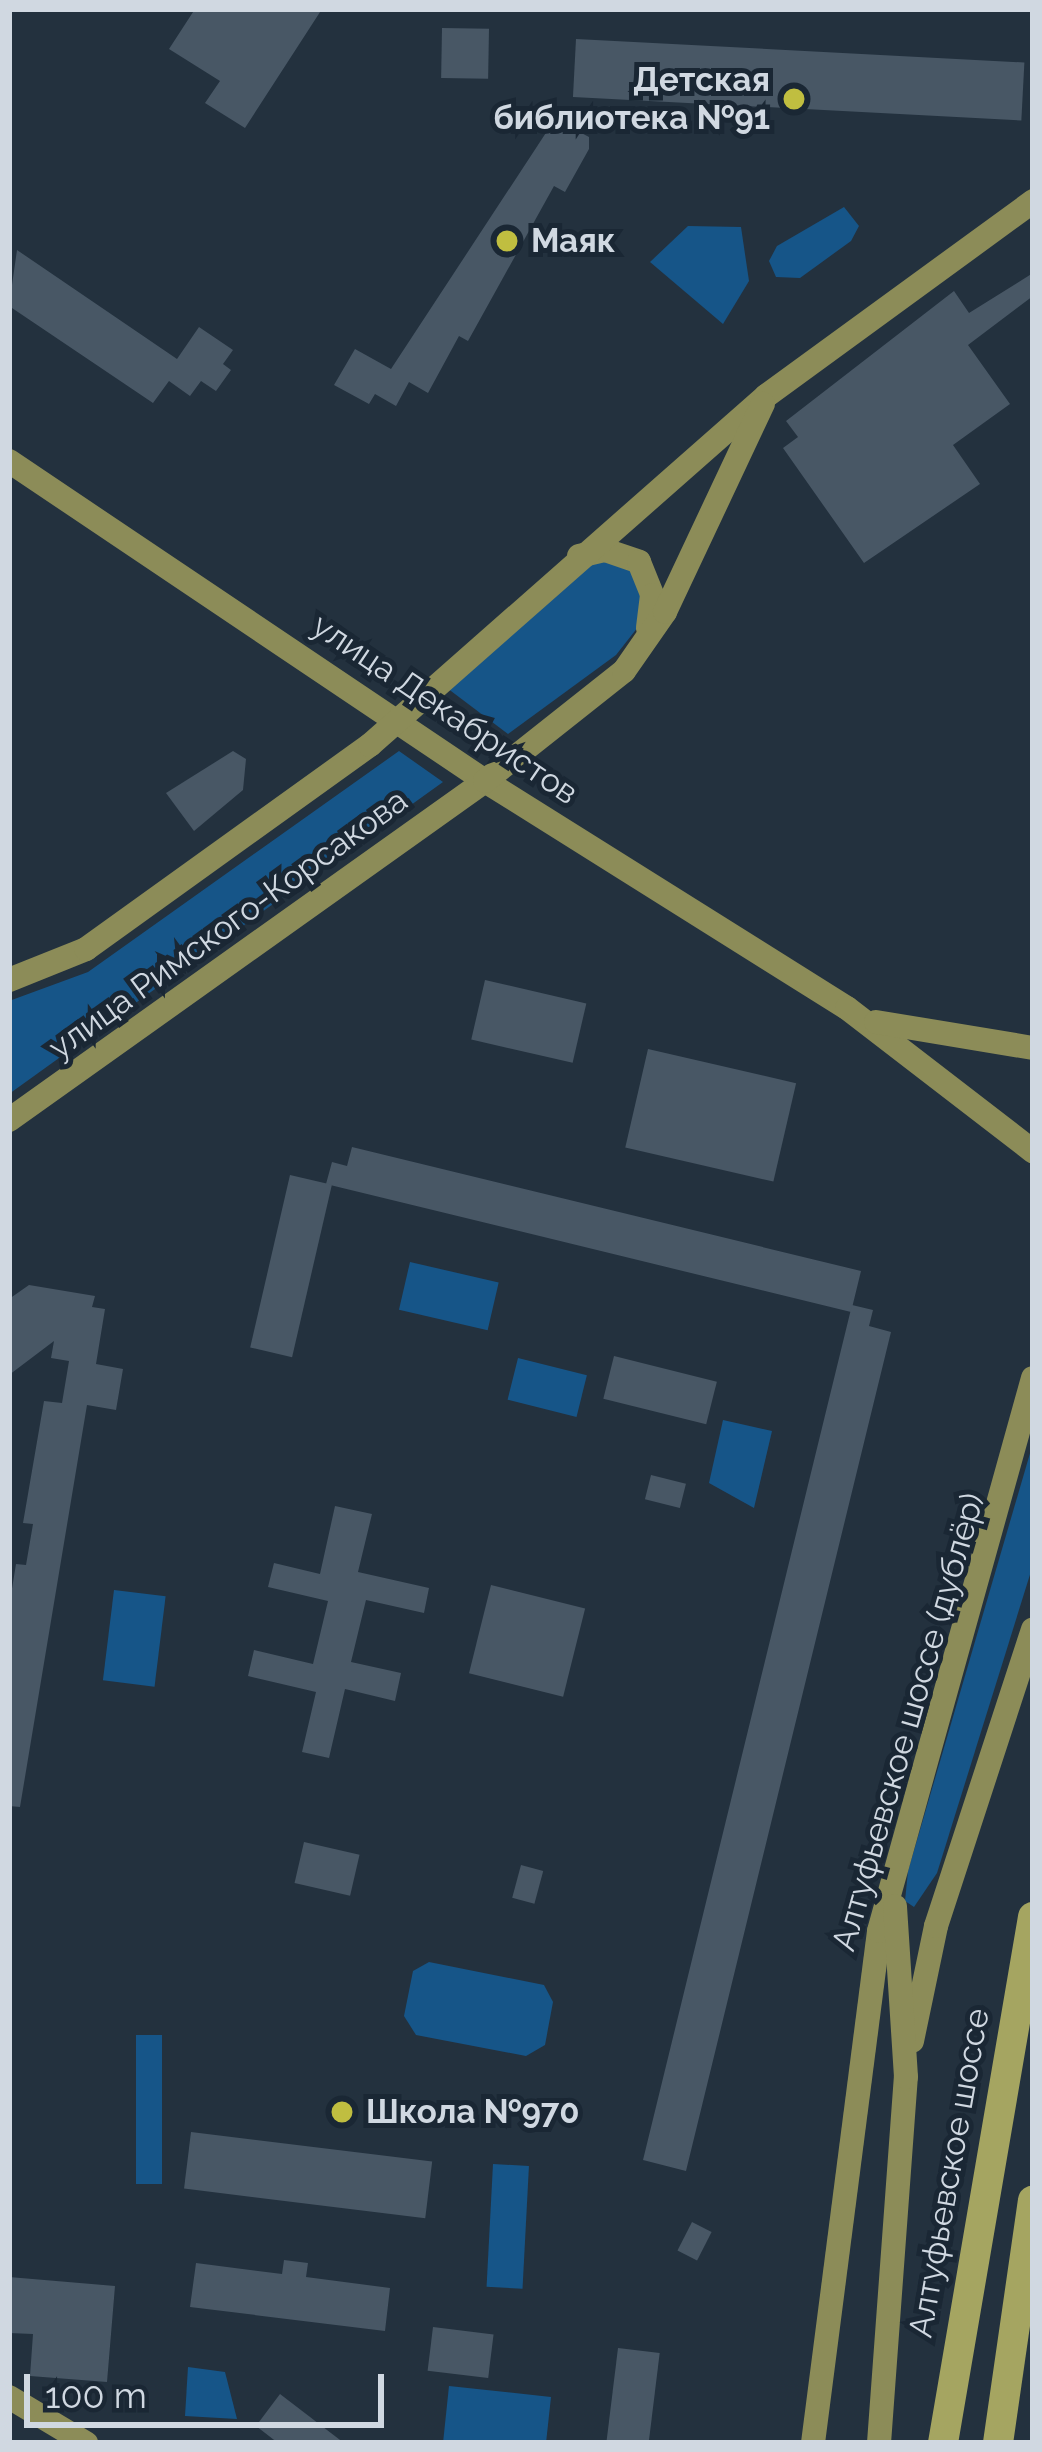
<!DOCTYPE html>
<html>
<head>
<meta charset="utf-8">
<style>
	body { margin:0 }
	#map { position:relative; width:1042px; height:2452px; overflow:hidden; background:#23313e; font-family:Raleway,sans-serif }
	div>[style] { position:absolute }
	.green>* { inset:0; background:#165588; transform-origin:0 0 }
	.building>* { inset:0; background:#485765; transform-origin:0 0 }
	.secondary>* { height:24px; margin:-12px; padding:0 12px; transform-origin:12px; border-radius:12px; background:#8c8c58 }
	.primary>* { height:30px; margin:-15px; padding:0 15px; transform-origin:15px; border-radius:15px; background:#a5a561 }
	.dots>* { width:33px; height:33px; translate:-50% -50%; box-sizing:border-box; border:6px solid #1a2734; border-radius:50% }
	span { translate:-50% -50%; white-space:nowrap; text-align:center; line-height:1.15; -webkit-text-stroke:10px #1a2734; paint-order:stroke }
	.poi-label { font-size:33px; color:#d0d8e1; font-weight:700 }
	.right { translate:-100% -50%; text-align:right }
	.left { translate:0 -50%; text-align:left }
	.street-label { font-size:33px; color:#d0d8e1 }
	.frame { position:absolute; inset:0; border:12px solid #d0d8e1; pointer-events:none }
	.scale { position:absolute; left:24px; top:2374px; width:360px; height:54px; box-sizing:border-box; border:6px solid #d0d8e1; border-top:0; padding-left:15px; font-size:36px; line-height:42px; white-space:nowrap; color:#d0d8e1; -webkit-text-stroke:9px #1a2734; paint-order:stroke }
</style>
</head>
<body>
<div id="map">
	<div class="green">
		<i style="clip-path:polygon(844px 207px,859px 226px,851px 241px,800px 278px,776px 277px,769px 261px,777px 246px)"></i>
		<i style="clip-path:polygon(688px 226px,741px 227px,749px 281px,723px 324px,650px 262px)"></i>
		<i style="clip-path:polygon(598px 557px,627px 564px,644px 589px,638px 627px,616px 655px,508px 734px,447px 688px)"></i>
		<i style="clip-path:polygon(399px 751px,443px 782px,9px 1094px,9px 1001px,88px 972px)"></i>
		<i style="left:410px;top:1262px;width:91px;height:49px;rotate:13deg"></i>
		<i style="left:518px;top:1358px;width:71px;height:43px;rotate:14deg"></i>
		<i style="clip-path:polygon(723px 1420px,772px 1431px,754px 1508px,709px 1483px)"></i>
		<i style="clip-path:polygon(1033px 1443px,1033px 1565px,937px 1873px,914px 1907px,905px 1901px,908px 1871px)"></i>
		<i style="left:114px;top:1590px;width:52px;height:91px;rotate:7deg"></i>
		<i style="clip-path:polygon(429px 1962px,544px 1985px,553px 2002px,545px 2045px,526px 2056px,416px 2035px,404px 2016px,413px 1971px)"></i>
		<i style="left:136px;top:2035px;width:26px;height:149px"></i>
		<i style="left:493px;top:2164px;width:36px;height:123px;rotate:3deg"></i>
		<i style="clip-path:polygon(188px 2367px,225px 2372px,237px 2419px,185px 2416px)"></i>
		<i style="clip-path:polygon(449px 2386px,551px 2397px,546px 2443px,443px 2443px)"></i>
	</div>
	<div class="building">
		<i style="clip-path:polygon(195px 9px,322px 9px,245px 128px,205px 103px,220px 81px,169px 49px)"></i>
		<i style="left:442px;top:28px;width:47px;height:50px;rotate:1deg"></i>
		<i style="left:576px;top:39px;width:449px;height:58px;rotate:3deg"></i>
		<i style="clip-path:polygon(555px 119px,589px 137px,589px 149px,565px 192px,554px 186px,468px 341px,459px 336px,428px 393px,409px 382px,396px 406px,375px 394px,369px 404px,334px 385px,355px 349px,391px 369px)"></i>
		<i style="clip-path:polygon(17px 250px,177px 359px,199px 327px,233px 350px,223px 364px,231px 370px,216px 391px,201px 381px,190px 396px,169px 381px,153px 403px,9px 306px)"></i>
		<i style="clip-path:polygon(1033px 273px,1033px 296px,968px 345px,1010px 404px,953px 445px,980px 484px,864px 563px,783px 448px,798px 437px,786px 421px,954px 291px,969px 313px)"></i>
		<i style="clip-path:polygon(233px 751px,246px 759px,243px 790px,194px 831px,166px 793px)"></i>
		<i style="left:485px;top:980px;width:104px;height:61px;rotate:13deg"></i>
		<i style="left:648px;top:1049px;width:152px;height:101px;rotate:13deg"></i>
		<i style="clip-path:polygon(352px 1147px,861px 1271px,851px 1312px,326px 1184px,332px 1162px,347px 1166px)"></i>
		<i style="left:290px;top:1175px;width:43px;height:177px;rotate:13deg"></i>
		<i style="clip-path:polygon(29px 1285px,95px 1296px,92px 1307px,105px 1309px,96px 1364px,123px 1369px,116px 1410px,87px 1405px,20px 1807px,9px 1806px,9px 1607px,16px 1564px,26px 1565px,33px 1524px,23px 1523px,44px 1401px,62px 1403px,69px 1361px,51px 1358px,54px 1341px,9px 1375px,9px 1299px)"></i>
		<i style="clip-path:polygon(852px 1305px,873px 1310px,869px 1326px,891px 1332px,686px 2171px,643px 2160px)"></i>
		<i style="left:614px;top:1356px;width:106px;height:44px;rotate:14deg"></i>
		<i style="left:651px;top:1475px;width:36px;height:25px;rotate:14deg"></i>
		<i style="clip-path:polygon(335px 1506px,372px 1514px,358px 1572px,429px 1588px,424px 1613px,366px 1600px,351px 1662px,401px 1673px,395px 1701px,345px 1689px,329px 1758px,302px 1752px,316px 1692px,248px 1676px,254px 1650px,313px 1664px,328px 1601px,268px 1587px,274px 1563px,320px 1574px)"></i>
		<i style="left:491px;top:1585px;width:97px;height:91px;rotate:14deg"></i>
		<i style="left:304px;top:1842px;width:57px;height:42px;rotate:13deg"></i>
		<i style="left:521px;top:1865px;width:23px;height:34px;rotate:15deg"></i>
		<i style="left:191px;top:2132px;width:243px;height:57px;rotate:7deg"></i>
		<i style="left:692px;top:2222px;width:22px;height:32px;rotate:27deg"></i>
		<i style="clip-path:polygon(284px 2260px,308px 2263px,306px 2277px,390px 2288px,385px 2331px,190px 2307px,196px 2263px,282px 2274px)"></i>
		<i style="clip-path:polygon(9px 2277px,115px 2286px,107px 2382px,30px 2376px,33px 2334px,9px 2333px)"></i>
		<i style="left:433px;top:2327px;width:61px;height:44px;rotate:7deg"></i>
		<i style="left:618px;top:2348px;width:42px;height:96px;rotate:7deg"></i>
		<i style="clip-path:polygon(280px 2394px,344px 2443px,278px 2443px,256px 2426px)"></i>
	</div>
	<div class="secondary">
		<i style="left:9px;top:461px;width:574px;rotate:33.91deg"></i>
		<i style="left:485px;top:781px;width:427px;rotate:32.1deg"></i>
		<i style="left:847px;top:1008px;width:235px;rotate:37.6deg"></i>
		<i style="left:579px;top:556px;width:27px;rotate:-13deg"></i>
		<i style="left:605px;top:550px;width:36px;rotate:19deg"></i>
		<i style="left:639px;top:562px;width:35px;rotate:68deg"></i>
		<i style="left:652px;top:595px;width:33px;rotate:97deg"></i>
		<i style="left:9px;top:980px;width:83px;rotate:-21.9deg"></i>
		<i style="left:86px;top:949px;width:350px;rotate:-35.7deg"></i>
		<i style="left:370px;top:745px;width:528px;rotate:-41.39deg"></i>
		<i style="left:766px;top:396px;width:331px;rotate:-36.1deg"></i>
		<i style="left:876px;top:1022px;width:159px;rotate:9.4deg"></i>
		<i style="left:9px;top:1120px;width:584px;rotate:-35.46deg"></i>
		<i style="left:485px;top:781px;width:177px;rotate:-38.4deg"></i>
		<i style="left:624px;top:671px;width:72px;rotate:-55.2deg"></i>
		<i style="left:665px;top:612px;width:230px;rotate:-64.8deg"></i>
		<i style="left:912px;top:2041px;width:117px;rotate:-78.2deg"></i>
		<i style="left:936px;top:1926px;width:312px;rotate:-71.9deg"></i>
		<i style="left:9px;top:2397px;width:90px;rotate:30.9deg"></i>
		<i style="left:813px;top:2443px;width:516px;rotate:-82.65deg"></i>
		<i style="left:879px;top:1931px;width:574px;rotate:-74.44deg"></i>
		<i style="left:879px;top:2443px;width:367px;rotate:-85.8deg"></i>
		<i style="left:906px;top:2077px;width:171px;rotate:-93.7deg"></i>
	</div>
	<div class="primary">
		<i style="left:943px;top:2443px;width:534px;rotate:-80.29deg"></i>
		<i style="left:998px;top:2443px;width:245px;rotate:-81.8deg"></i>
	</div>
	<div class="dots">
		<i style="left:794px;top:99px;background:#c0be40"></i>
		<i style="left:507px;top:241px;background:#c0be40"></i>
		<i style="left:342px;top:2112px;background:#c0be40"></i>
	</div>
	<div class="poi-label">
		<span class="right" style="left:770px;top:99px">Детская<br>библиотека №91</span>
		<span class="left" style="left:531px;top:241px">Маяк</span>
		<span class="left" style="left:366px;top:2112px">Школа №970</span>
	</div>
	<div class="street-label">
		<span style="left:445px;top:709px;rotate:34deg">улица Декабристов</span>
		<span style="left:228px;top:924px;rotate:-36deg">улица Римского-Корсакова</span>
		<span style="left:908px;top:1722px;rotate:-74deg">Алтуфьевское шоссе (дублёр)</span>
		<span style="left:949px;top:2173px;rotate:-80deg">Алтуфьевское шоссе</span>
	</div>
	<div class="frame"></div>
	<div class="scale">100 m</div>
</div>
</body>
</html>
